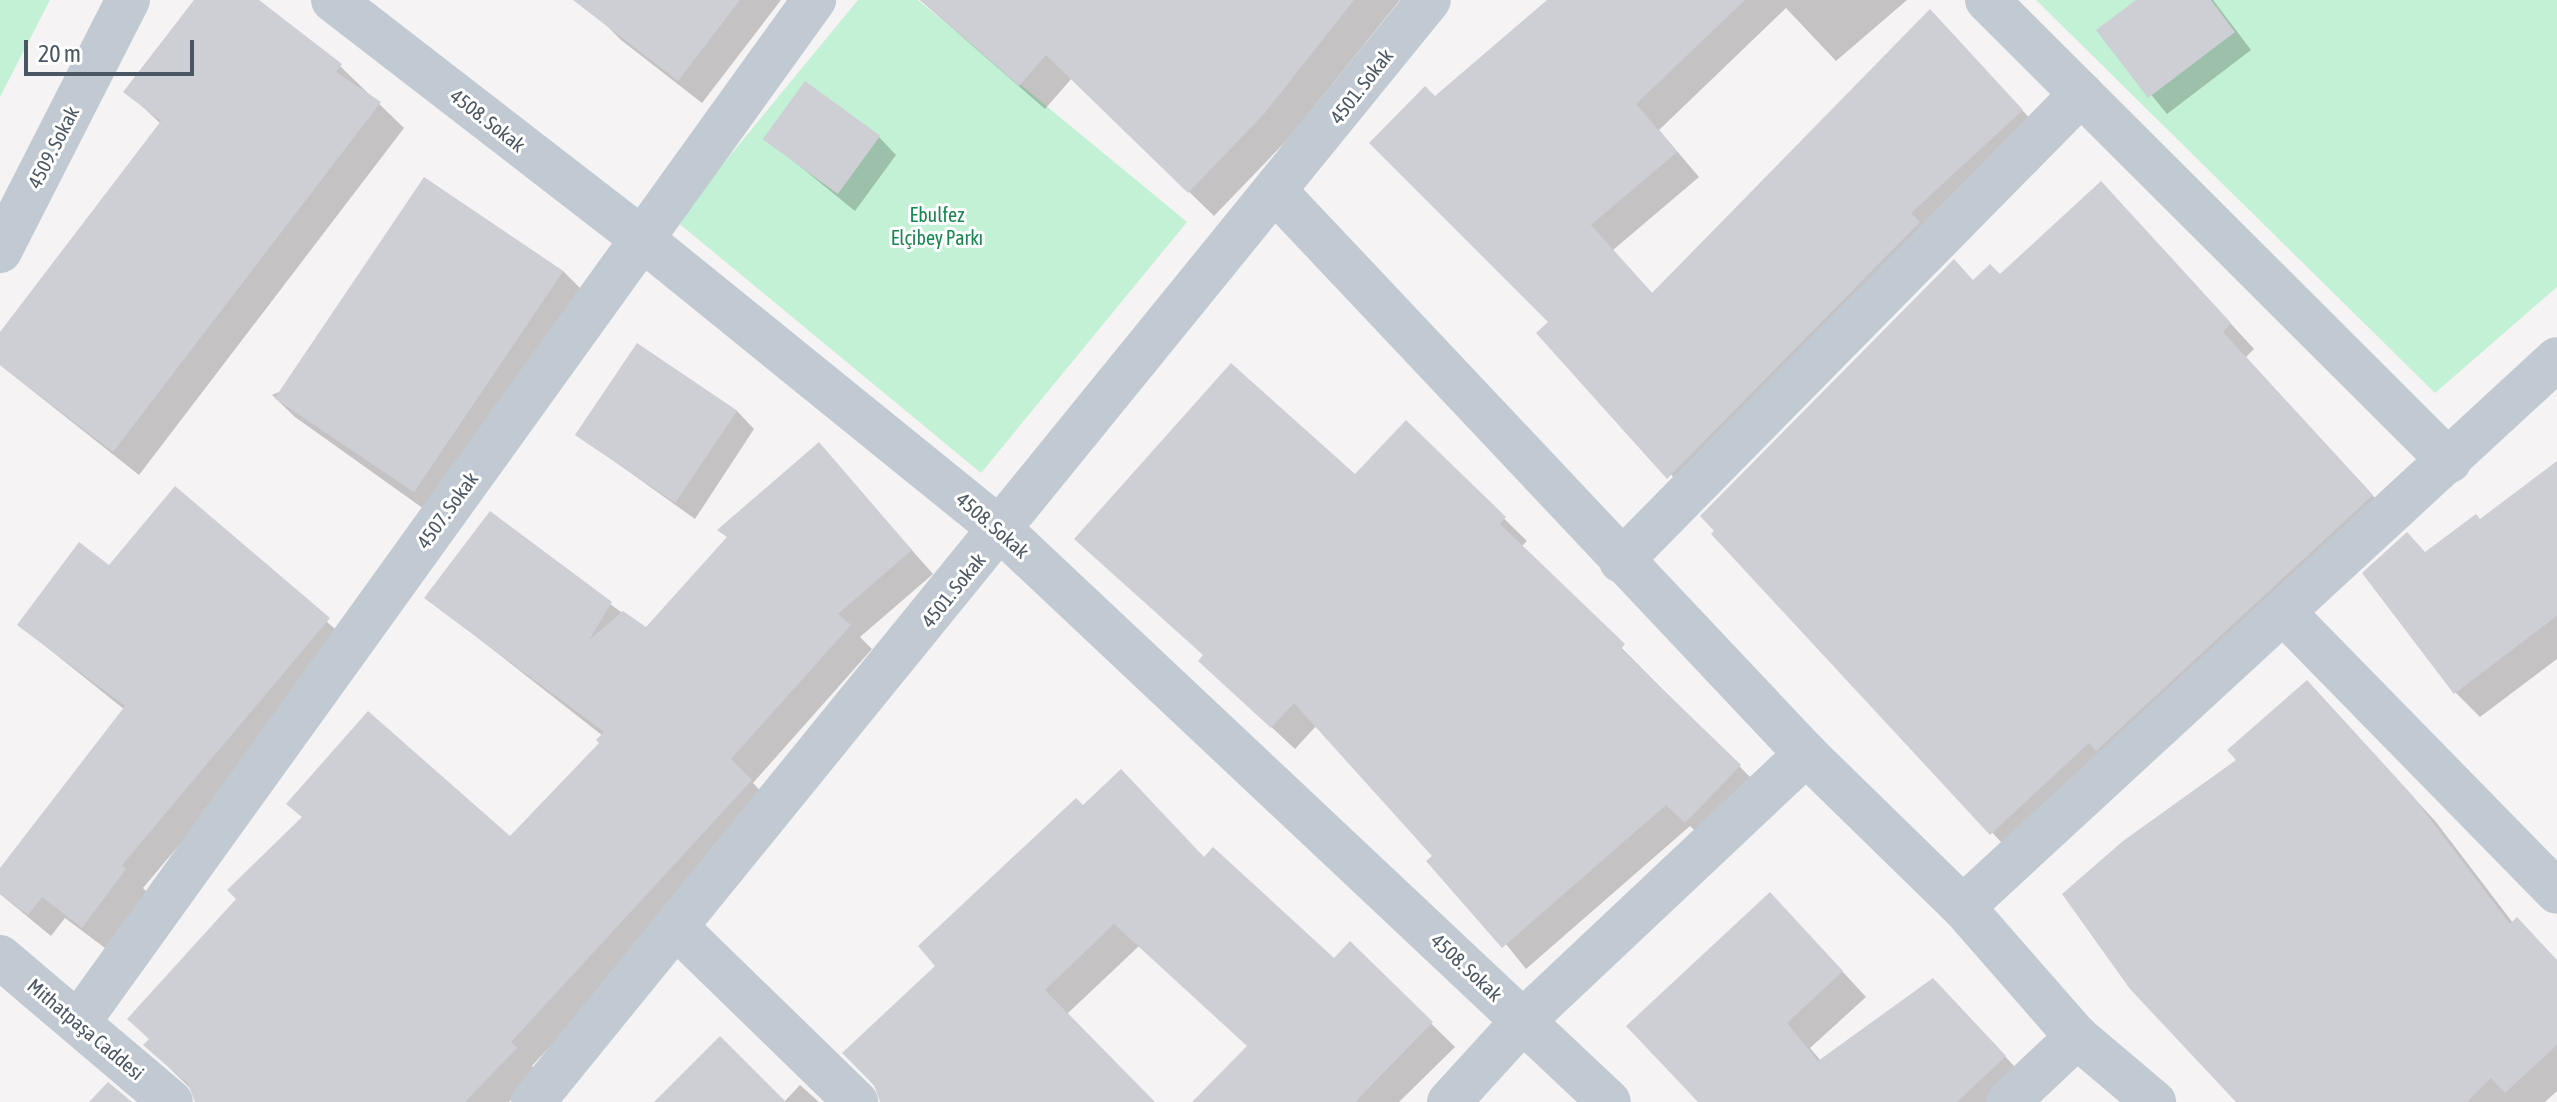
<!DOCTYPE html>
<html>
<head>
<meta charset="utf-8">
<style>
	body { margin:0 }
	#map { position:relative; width:2557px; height:1102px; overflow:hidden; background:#f5f3f3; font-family:"Asap Condensed",sans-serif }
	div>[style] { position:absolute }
	.green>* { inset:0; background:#c3f1d5 }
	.shadow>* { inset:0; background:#0003 }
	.building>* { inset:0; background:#cdcfd5; transform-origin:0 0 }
	.street>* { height:44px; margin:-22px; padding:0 22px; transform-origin:22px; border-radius:22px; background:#c1cad2 }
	span { translate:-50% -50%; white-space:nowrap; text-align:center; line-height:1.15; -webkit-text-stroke:6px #fff; paint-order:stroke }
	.street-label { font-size:20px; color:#4a5661 }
	.park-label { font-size:20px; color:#17864f }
	.scale { position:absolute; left:24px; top:40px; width:170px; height:36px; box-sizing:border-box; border:4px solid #4a5661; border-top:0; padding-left:10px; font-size:24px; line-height:28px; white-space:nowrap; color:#4a5661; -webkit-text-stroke:6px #fff; paint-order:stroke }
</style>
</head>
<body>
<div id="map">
	<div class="green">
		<i style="clip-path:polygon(0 0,50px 0,0 97px)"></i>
		<i style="clip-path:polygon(858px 0,918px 0,1187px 222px,981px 473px,676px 221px)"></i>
		<i style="clip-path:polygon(2036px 0,2557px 0,2557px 287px,2435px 393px)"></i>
	</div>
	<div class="shadow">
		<i style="clip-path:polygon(197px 0,256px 0,340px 66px,404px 128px,139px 475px,0 365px,0 336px,161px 124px,126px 91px)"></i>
		<i style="clip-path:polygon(597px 0,781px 0,702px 103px,621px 40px,598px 17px)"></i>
		<i style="clip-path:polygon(920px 0,1400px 0,1288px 139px,1214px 216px,1072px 78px,1045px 109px)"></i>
		<i style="clip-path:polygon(1550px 0,1907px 0,1836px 61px,1786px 8px,1659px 130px,1699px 177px,1613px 250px,1653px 294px,1954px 36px,2045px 135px,1692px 501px,1551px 322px,1435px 98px)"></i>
		<i style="clip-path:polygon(2139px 0,2213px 0,2251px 50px,2167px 114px,2099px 31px)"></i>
		<i style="clip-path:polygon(879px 137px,896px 155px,855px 211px,765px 138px)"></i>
		<i style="clip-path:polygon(2125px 208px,2254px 349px,2246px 357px,2396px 521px,2016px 858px,1713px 534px,1974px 282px,2000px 277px)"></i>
		<i style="clip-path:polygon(563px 271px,586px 294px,438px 519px,295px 417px,272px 395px)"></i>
		<i style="clip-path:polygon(737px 411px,754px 429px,695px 519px,579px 436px)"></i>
		<i style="clip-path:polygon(1406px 423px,1527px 541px,1521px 547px,1762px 789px,1709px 844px,1690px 826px,1526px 969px,1435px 856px,1317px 725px,1295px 749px,1224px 683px,1355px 477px)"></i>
		<i style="clip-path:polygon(819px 445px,933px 574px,860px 637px,872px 649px,753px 783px,773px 804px,532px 1066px,538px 1072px,509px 1102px,195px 1102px,196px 1094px,146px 1045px,510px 839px,602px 743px,603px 736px,427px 598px,610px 604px,646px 630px,728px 538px,720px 530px)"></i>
		<i style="clip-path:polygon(2557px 464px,2557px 659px,2480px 717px,2455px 692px,2426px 554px,2481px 521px)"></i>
		<i style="clip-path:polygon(175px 489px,350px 642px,143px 888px,147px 892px,105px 948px,65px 918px,51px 936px,0 894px,0 871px,125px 710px,19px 625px,109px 568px)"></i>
		<i style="clip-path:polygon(2331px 707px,2436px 822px,2513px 923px,2557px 961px,2557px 1091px,2545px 1102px,2238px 1102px)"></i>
		<i style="clip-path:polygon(1083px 808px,1205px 859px,1334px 960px,1350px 944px,1455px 1047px,1399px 1102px,1195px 1102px,1249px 1047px,1139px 946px,1067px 1014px,1153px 1102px,880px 1102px,882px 1094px,845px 1054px,938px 966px)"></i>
		<i style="clip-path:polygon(1794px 919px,1866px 997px,1810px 1048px,1821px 1061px,1957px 1005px,2029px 1082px,2008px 1102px,1701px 1102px)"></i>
		<i style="clip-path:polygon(800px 1085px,819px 1102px,784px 1102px)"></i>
	</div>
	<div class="building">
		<i style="clip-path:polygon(194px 0,259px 0,342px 64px,336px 72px,381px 102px,113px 452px,0 365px,0 332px,161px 121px,123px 92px)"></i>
		<i style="clip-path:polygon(573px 0,740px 0,678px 81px)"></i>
		<i style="clip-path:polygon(921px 0,1354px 0,1264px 114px,1188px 193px,1046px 55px,1019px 86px)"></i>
		<i style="clip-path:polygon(1547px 0,1745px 0,1636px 104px,1677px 152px,1591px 225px,1652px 293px,1930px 9px,2023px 110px,1911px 213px,1920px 222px,1667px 479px,1536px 333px,1548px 322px,1369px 143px,1425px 86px,1435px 96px)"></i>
		<i style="clip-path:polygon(2136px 0,2211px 0,2235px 32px,2148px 98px,2096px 30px)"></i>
		<i style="left:805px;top:81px;width:93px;height:72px;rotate:36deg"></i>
		<i style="left:424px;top:177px;width:168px;height:267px;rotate:34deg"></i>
		<i style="clip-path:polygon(2101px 181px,2231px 323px,2223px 332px,2373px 495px,2096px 751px,2089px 743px,1990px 835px,1711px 534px,1714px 531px,1700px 516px,1954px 259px,1973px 280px,1990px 264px,2000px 274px)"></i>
		<i style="left:637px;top:343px;width:121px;height:111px;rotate:34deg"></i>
		<i style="clip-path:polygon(1231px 363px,1355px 474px,1406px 420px,1506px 517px,1500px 524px,1625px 644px,1621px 649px,1741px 765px,1685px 823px,1666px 805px,1502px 948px,1426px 861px,1432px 856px,1294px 703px,1271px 728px,1198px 661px,1203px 655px,1074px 539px)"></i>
		<i style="clip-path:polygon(819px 442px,912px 550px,838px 614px,851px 625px,731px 759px,752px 780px,511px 1042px,517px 1048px,465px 1102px,195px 1102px,188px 1084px,143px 1045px,149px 1039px,127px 1019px,236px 899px,227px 890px,302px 817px,286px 804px,368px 711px,510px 836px,599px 743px,596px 740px,604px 732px,424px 598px,490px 511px,612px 602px,589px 640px,623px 611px,646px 627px,727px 537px,717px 530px)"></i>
		<i style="clip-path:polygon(2557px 461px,2557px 616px,2454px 694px,2362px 573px,2407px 532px,2425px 552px,2476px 514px,2480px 519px)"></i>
		<i style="clip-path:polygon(175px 486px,330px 618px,122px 865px,126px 869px,82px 928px,42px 897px,28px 915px,0 894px,0 868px,125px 706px,17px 625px,79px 542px,109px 565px)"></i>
		<i style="clip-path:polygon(2307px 680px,2412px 795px,2510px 924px,2517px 917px,2557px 960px,2557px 1045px,2505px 1093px,2491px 1078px,2467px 1102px,2236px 1102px,2130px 989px,2062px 894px,2123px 841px,2236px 760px,2227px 750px)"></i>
		<i style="clip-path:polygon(1121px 769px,1204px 857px,1213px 847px,1334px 958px,1350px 941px,1433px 1022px,1355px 1102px,1192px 1102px,1247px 1046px,1114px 924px,1045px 990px,1155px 1102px,880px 1102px,874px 1085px,842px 1053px,935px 966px,918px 946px,1076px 798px,1083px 805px)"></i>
		<i style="clip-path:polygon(1770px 892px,1843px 971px,1787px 1023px,1818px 1061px,1933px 978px,2006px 1056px,1957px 1102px,1698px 1102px,1626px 1026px)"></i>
		<i style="clip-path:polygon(720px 1036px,786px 1102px,654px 1102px)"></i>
		<i style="clip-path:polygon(108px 1082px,132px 1102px,89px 1102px)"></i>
	</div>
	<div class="street">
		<i style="left:333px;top:0;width:391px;rotate:37.7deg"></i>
		<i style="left:642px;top:239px;width:464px;rotate:39deg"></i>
		<i style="left:1002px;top:531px;width:833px;rotate:43.25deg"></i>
		<i style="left:1987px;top:0;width:653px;rotate:44.94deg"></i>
		<i style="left:1277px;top:193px;width:771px;rotate:46.68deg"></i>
		<i style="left:1806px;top:754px;width:219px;rotate:44.3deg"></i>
		<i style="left:1963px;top:907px;width:173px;rotate:48.8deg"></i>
		<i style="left:2077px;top:1037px;width:101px;rotate:40.2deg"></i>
		<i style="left:0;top:251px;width:282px;rotate:-63deg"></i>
		<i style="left:1621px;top:561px;width:656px;rotate:-45.43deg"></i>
		<i style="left:2284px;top:613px;width:390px;rotate:45.6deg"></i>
		<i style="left:1963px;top:907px;width:808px;rotate:-42.69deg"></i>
		<i style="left:677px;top:928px;width:250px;rotate:44.2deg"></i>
		<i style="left:0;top:957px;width:224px;rotate:40.3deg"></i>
		<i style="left:80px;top:1020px;width:1257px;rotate:-54.26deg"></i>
		<i style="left:533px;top:1102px;width:1420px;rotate:-50.89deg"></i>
		<i style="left:1449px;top:1102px;width:111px;rotate:-47.6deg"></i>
		<i style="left:1524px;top:1020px;width:388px;rotate:-43.3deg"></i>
		<i style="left:2008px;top:1102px;width:95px;rotate:-43.3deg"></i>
	</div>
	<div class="street-label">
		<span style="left:1361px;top:86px;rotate:-52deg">4501. Sokak</span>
		<span style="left:488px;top:120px;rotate:38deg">4508. Sokak</span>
		<span style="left:53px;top:147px;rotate:-63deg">4509. Sokak</span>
		<span style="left:447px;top:510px;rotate:-54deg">4507. Sokak</span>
		<span style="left:993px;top:525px;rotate:41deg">4508. Sokak</span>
		<span style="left:953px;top:590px;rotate:-51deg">4501. Sokak</span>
		<span style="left:1467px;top:967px;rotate:43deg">4508. Sokak</span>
		<span style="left:86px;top:1029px;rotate:40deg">Mithatpaşa Caddesi</span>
	</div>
	<div class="park-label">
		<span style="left:937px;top:226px">Ebulfez<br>Elçibey Parkı</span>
	</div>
	<div class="scale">20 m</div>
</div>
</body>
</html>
